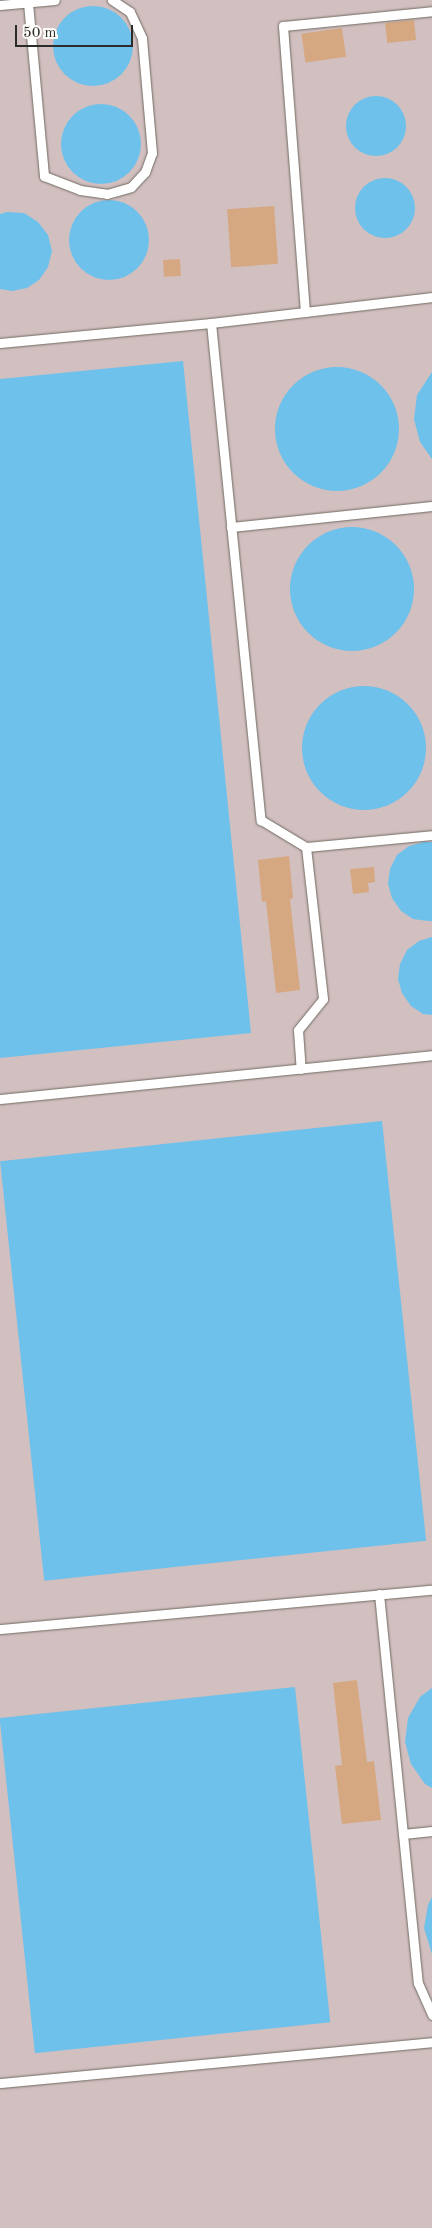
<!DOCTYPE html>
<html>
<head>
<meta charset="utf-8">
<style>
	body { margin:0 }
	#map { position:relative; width:432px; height:2228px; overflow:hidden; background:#f0e4c6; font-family:"Old Standard TT",serif }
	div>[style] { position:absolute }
	.industrial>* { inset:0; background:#d2bfc0; transform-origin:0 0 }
	.water>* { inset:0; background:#6dc1ea; transform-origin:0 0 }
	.round { border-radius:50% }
	.building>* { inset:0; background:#d6a881; transform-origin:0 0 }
	.roads { filter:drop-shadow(0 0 1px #706c61) drop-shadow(0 0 1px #706c61) }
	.lane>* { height:9px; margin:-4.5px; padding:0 4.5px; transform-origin:4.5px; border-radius:4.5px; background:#fff }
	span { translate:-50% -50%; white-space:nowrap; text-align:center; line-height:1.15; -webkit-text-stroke:4.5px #fdfcf7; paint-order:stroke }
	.scale { position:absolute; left:15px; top:25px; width:118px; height:22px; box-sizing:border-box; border:2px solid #2b2b2b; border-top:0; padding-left:6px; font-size:15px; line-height:18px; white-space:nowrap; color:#2b2b2b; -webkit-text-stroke:4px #fdfcf7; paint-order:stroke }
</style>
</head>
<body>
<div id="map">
	<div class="industrial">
		<i style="left:0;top:0;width:432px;height:2228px"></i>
	</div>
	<div class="water">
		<i class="round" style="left:53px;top:6px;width:80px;height:80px"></i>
		<i class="round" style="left:346px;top:96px;width:60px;height:60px"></i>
		<i class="round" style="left:61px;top:104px;width:80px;height:80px"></i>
		<i class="round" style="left:355px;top:178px;width:60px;height:60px"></i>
		<i class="round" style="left:69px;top:200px;width:80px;height:80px"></i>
		<i style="clip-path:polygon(7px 212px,24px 213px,38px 222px,48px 235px,52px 251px,48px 267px,39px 280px,27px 288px,12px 291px,0 289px,0 214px)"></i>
		<i style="clip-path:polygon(183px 361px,251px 1033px,0 1058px,0 379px)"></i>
		<i class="round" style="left:275px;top:367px;width:124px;height:124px"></i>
		<i style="clip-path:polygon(432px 372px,432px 459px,420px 442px,414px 419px,417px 395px)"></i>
		<i class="round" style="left:290px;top:527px;width:124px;height:124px"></i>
		<i class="round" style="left:302px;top:686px;width:124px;height:124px"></i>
		<i style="clip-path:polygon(424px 842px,432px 842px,432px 921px,428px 921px,413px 919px,401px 911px,392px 898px,388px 884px,390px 869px,397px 855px,409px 846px)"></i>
		<i style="clip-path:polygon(432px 937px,432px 1015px,423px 1014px,411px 1006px,402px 993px,398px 979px,400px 964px,407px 950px,419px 941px)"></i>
		<i style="left:382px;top:1121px;width:422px;height:384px;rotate:84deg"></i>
		<i style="left:295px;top:1687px;width:337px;height:297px;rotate:84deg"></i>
		<i style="clip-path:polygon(432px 1688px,432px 1788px,425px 1784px,411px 1764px,405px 1742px,408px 1718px,420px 1697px)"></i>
		<i style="clip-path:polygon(432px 1897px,432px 1954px,424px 1928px,428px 1905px)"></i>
	</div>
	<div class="building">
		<i style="left:414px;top:20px;width:20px;height:29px;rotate:84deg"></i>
		<i style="left:342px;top:28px;width:29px;height:41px;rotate:82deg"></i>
		<i style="left:274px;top:206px;width:58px;height:47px;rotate:86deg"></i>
		<i style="left:180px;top:259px;width:17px;height:17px;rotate:87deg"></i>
		<i style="clip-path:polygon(289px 856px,293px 898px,290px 899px,300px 990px,276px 993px,266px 901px,262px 902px,258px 860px)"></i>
		<i style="clip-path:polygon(374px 867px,375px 882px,368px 883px,369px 892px,353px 894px,350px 869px)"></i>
		<i style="clip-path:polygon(357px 1680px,367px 1762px,374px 1761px,381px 1820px,342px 1824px,335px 1766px,342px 1765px,333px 1683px)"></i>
	</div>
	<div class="roads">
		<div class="lane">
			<i style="left:28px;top:3px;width:174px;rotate:84.7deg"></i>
			<i style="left:44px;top:176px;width:39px;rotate:21deg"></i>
			<i style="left:80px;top:190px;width:27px;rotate:8deg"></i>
			<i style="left:107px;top:194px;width:25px;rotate:-16deg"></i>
			<i style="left:131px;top:187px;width:21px;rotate:-47deg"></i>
			<i style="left:145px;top:172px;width:20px;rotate:-70deg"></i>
			<i style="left:152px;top:153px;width:115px;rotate:-95deg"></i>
			<i style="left:142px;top:38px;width:29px;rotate:-115deg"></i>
			<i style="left:130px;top:12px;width:22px;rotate:-146deg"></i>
			<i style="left:0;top:5px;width:55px;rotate:-5.2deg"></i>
			<i style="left:305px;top:312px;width:287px;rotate:-94.4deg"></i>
			<i style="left:283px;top:26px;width:150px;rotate:-5.7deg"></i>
			<i style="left:211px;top:323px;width:500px;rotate:84.3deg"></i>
			<i style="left:261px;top:820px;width:52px;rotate:31deg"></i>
			<i style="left:306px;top:847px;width:153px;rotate:83.6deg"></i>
			<i style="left:323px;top:999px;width:40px;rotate:129deg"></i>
			<i style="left:298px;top:1030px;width:39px;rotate:86deg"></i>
			<i style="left:0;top:343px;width:212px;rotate:-5.4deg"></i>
			<i style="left:211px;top:323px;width:223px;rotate:-6.7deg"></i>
			<i style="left:231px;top:527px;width:202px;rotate:-6deg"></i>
			<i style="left:306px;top:847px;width:127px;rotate:-5.4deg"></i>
			<i style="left:0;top:1099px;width:434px;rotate:-5.8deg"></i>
			<i style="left:379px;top:1594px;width:391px;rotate:84.3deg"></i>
			<i style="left:418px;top:1983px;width:35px;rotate:66deg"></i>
			<i style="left:0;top:1629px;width:434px;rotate:-5.2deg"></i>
			<i style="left:403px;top:1834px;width:29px;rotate:-6deg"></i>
			<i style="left:0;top:2083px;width:434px;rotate:-5.4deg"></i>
		</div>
	</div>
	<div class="scale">50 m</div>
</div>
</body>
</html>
